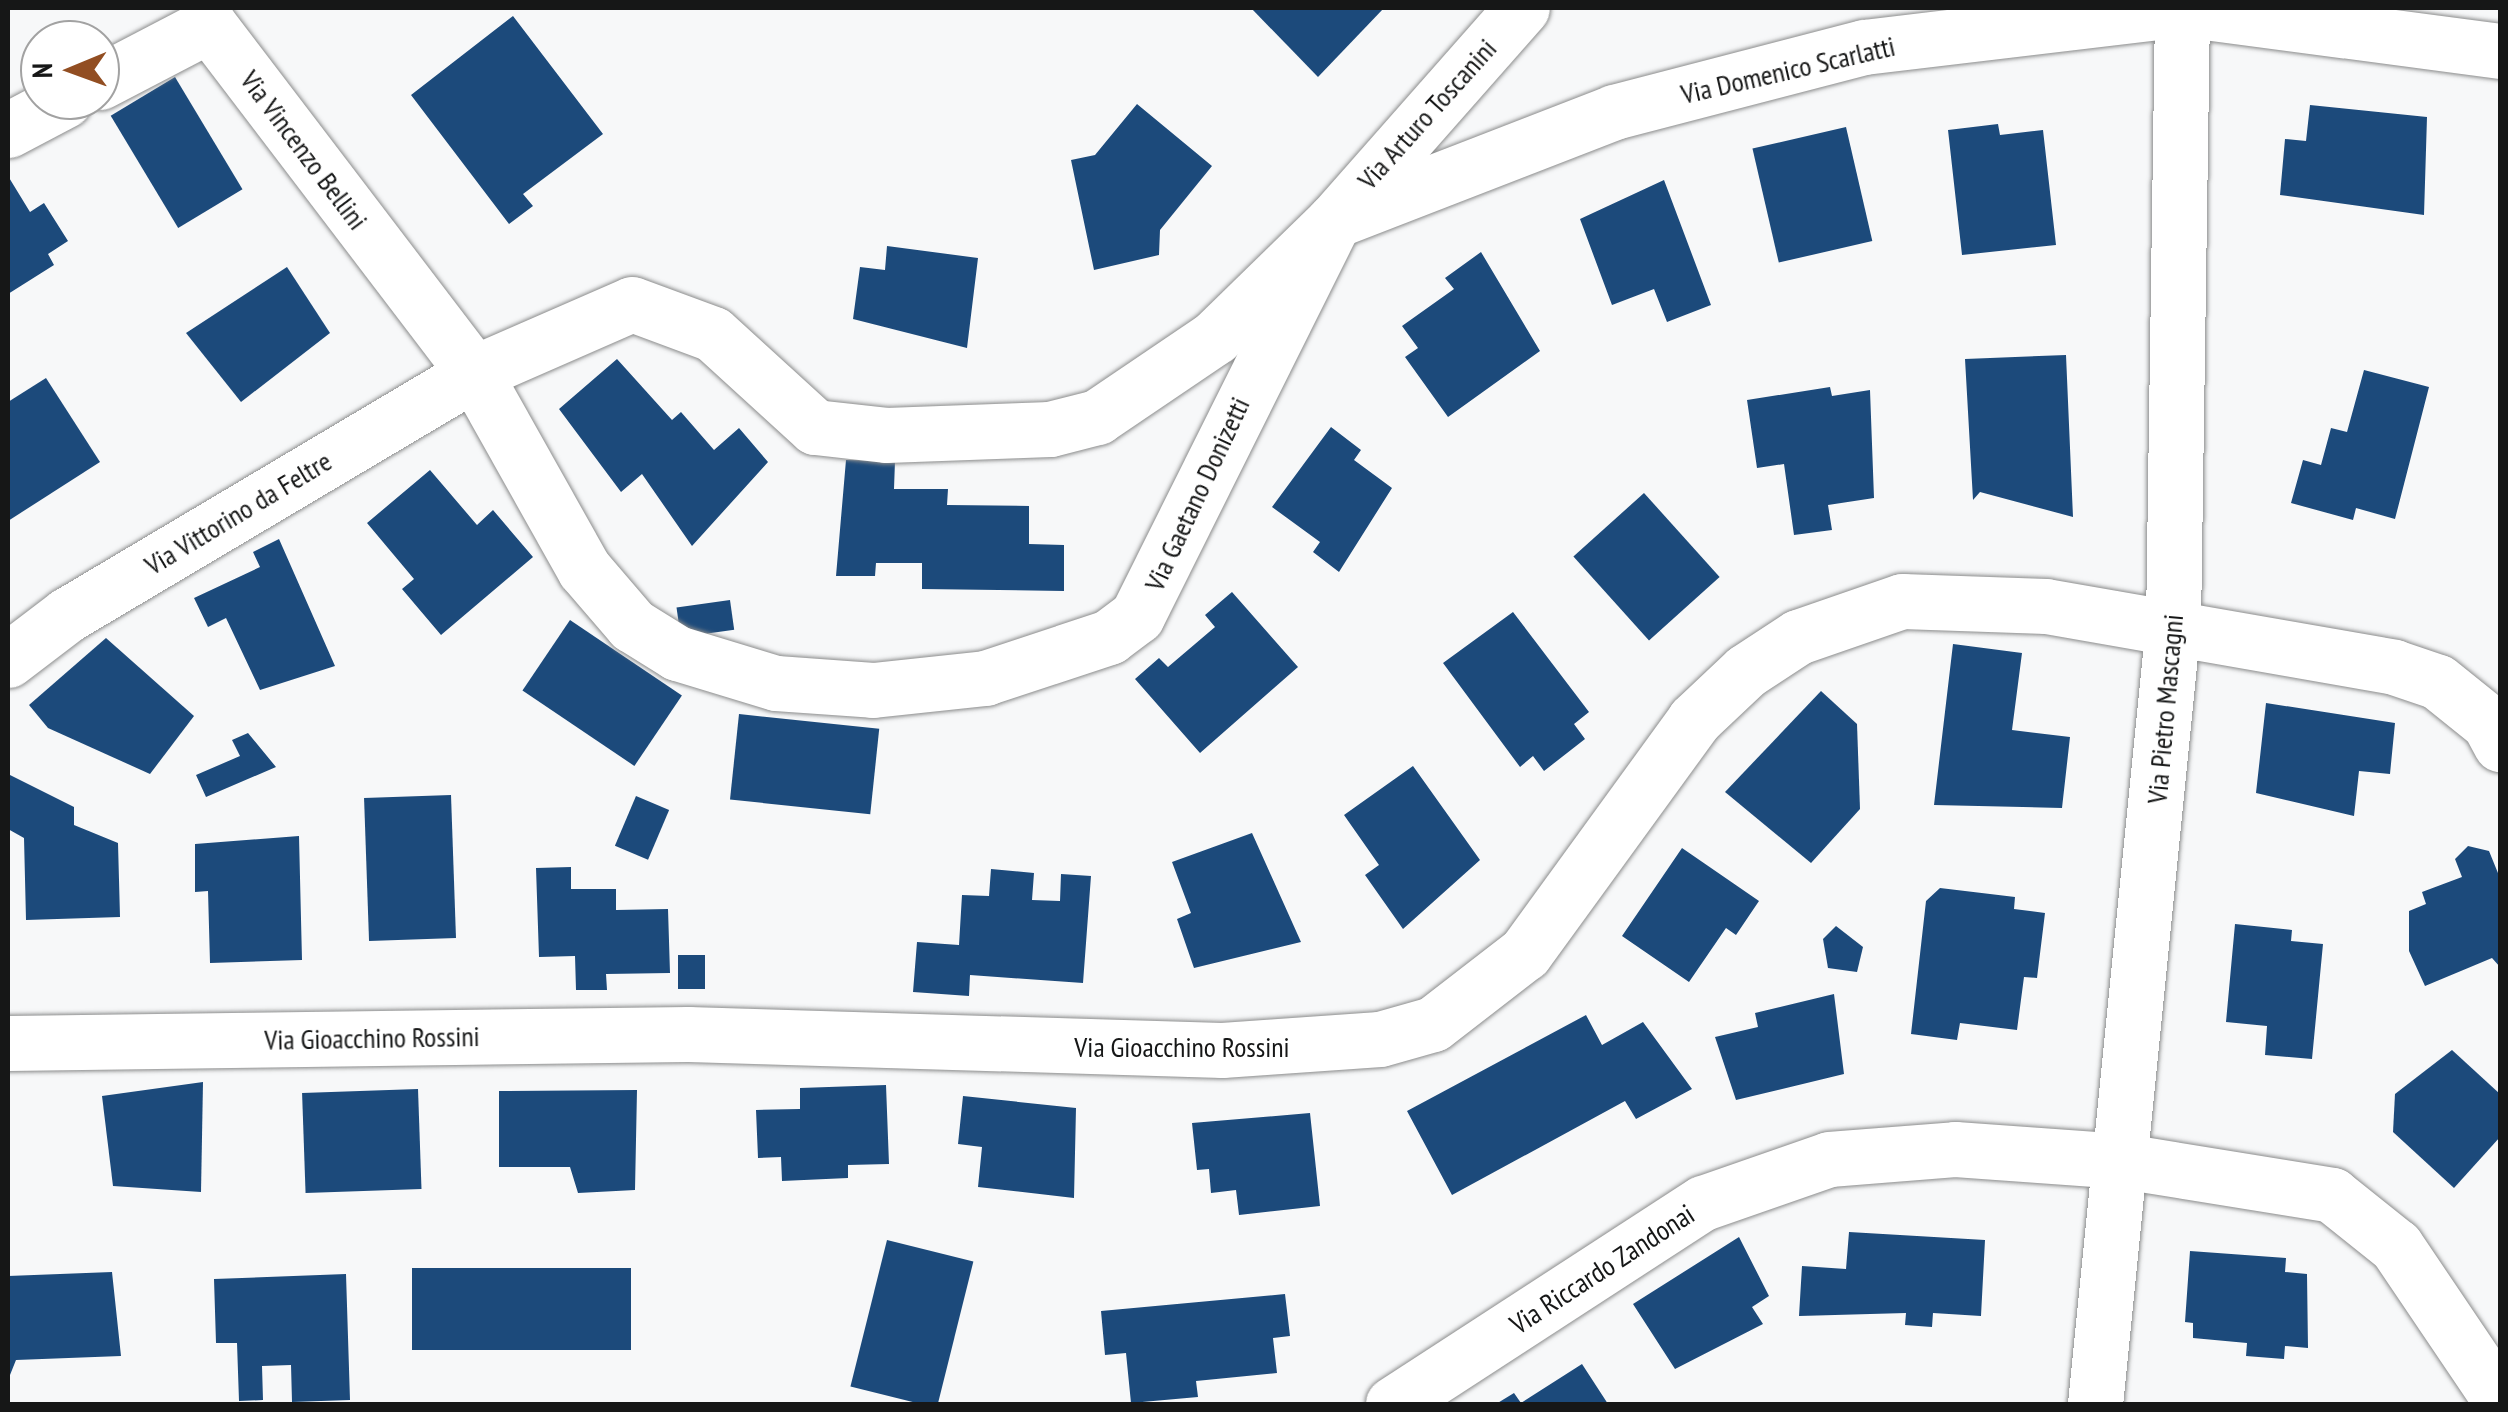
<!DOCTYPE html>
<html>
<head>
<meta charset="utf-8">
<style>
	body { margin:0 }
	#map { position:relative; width:2508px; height:1412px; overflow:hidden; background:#f7f8f9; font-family:"PT Sans Narrow",sans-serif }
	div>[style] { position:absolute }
	.building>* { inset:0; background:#1c4a7b; transform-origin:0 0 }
	.roads { filter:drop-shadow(0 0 2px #8b8c8c) drop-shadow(0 0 2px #8b8c8c) }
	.minor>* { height:55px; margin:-27.5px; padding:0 27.5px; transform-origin:27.5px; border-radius:27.5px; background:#fff }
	span { translate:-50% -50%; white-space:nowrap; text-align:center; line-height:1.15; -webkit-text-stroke:10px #fff; paint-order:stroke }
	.street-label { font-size:28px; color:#161717 }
	.frame { position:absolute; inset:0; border:10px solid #161717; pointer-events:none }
	.north { position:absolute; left:20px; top:20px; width:100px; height:100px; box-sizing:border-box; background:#fff; border:2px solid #a2a2a2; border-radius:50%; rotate:269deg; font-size:28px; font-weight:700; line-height:40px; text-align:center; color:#161717 }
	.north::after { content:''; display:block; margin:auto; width:35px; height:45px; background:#924e22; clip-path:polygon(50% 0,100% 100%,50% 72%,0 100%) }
</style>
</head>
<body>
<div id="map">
	<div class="building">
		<i style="clip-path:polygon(1251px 8px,1384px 8px,1318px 77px)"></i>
		<i style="clip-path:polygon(513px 16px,603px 134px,523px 194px,533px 206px,509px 224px,411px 95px)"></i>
		<i style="left:175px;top:77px;width:131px;height:75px;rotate:59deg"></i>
		<i style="clip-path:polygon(1137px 104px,1212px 166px,1160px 230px,1159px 255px,1094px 270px,1071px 160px,1095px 155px)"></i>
		<i style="clip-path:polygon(2310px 105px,2427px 117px,2424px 215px,2280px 195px,2285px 139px,2306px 141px)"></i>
		<i style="clip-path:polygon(1998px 124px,2000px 135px,2043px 130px,2056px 245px,1962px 255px,1948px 130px)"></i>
		<i style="left:1846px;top:127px;width:117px;height:96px;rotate:77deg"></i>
		<i style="clip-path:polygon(8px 176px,30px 212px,44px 203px,68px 241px,48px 254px,54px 265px,8px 294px)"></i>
		<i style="clip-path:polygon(1664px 180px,1711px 305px,1667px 322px,1654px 289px,1612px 305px,1580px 219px)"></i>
		<i style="clip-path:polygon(887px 246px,978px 258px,967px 348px,853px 319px,860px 267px,885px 270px)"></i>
		<i style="clip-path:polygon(1481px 252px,1540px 351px,1448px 417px,1405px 357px,1418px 348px,1402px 326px,1454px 289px,1445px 278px)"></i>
		<i style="clip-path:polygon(287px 267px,330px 333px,241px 402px,186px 333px)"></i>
		<i style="clip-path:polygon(2066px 355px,2073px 517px,1980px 492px,1973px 500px,1965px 359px)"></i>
		<i style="clip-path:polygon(617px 359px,672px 420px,681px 412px,714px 450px,739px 428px,768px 462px,692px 546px,642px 474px,621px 492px,559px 409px)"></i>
		<i style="clip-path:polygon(2364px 370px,2429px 387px,2395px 519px,2356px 508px,2353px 520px,2291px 503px,2303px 460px,2321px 465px,2331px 428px,2347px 432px)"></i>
		<i style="clip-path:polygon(46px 378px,100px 462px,8px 521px,8px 402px)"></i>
		<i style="clip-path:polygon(1830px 387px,1832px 396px,1870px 390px,1874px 498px,1828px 505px,1832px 530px,1794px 535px,1784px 464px,1757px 468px,1747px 400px)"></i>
		<i style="clip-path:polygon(1331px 427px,1361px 450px,1354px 460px,1392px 488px,1339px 572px,1313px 552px,1320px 542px,1272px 507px)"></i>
		<i style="clip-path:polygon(846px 460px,895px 461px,894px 489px,948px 489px,947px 505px,1029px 506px,1029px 544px,1064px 545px,1064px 591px,922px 589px,922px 563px,876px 563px,875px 576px,836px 576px)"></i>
		<i style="clip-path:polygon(430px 470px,477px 525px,493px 510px,533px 557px,441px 635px,402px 589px,414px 579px,367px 523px)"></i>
		<i style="left:1644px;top:493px;width:113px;height:95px;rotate:48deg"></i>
		<i style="clip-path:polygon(279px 539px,335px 666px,260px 690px,226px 618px,208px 627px,194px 598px,260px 567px,253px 552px)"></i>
		<i style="clip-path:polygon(1232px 592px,1298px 667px,1200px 753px,1135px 679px,1159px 658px,1168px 667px,1215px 627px,1205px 615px)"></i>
		<i style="left:730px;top:600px;width:30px;height:54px;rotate:82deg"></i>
		<i style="clip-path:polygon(1513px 612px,1589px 712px,1574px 724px,1585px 739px,1544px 771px,1533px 756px,1520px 767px,1443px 663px)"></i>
		<i style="left:570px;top:620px;width:135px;height:85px;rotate:34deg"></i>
		<i style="clip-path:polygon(106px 638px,194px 716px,150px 774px,48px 728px,29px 705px)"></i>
		<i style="clip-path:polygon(1953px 644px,2022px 653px,2012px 730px,2070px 737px,2062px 808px,1934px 805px)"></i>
		<i style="clip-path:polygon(1821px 691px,1857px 724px,1860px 809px,1811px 863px,1725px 792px)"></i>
		<i style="clip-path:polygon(2266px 703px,2395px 723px,2390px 774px,2359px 771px,2354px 816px,2256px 793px)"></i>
		<i style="left:739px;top:714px;width:141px;height:86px;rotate:6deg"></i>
		<i style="clip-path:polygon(248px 733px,276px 767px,206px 797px,196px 775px,240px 756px,232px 740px)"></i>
		<i style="clip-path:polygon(1413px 766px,1480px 860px,1403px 929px,1365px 875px,1379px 865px,1344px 815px)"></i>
		<i style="clip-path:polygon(8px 774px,74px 807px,74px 825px,118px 843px,120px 917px,26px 920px,24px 838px,8px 829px)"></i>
		<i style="left:451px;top:795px;width:143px;height:87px;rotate:88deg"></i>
		<i style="left:636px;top:796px;width:36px;height:54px;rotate:23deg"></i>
		<i style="clip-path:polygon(1252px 833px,1301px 942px,1194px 968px,1177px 919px,1191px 913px,1172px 862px)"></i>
		<i style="clip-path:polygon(299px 836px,302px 960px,210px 963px,208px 891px,195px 892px,195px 844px)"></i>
		<i style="clip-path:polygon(2468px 846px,2489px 851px,2500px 878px,2500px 967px,2492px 958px,2425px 986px,2409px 951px,2409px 911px,2426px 904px,2422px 892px,2462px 877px,2455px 859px)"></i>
		<i style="clip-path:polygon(1682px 848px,1759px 901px,1736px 935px,1726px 928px,1689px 982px,1622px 936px)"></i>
		<i style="clip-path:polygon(571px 867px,571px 889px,616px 889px,616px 910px,668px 909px,670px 973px,606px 974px,607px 990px,576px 990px,575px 956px,539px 957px,536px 868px)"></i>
		<i style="clip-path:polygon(991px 869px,1034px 873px,1032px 900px,1060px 901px,1061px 874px,1091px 876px,1083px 983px,970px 975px,969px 996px,913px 992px,917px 942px,959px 945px,962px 895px,989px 896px)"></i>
		<i style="clip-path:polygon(1940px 888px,2015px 897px,2014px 909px,2045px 913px,2037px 978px,2024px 977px,2017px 1030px,1960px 1023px,1957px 1040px,1911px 1034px,1926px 901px)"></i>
		<i style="clip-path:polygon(2235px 924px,2292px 930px,2291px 941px,2323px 944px,2312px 1059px,2265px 1055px,2267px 1026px,2226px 1022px)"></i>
		<i style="clip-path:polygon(1836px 926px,1863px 947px,1857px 972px,1828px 968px,1823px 939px)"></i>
		<i style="left:678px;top:955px;width:27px;height:34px"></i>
		<i style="clip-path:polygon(1834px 994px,1844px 1074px,1736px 1100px,1715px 1037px,1758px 1027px,1755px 1013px)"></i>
		<i style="clip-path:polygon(1586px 1015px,1602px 1045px,1643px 1022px,1692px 1089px,1636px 1119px,1625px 1101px,1452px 1195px,1407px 1111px)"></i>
		<i style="clip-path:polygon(2452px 1050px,2500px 1094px,2500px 1137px,2454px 1188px,2393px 1132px,2395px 1094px)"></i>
		<i style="clip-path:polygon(203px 1082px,201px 1192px,113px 1186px,102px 1096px)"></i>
		<i style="clip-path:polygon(886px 1085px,889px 1164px,848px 1165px,848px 1178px,782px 1181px,781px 1157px,758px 1158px,756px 1110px,800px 1109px,800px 1088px)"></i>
		<i style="left:418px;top:1089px;width:100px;height:116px;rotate:88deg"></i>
		<i style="clip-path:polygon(637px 1090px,635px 1190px,578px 1193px,570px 1167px,499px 1167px,499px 1091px)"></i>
		<i style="clip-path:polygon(963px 1096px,1076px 1108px,1074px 1198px,978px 1187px,982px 1147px,958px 1144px)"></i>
		<i style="clip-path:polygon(1310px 1113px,1320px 1206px,1239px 1215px,1236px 1190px,1211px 1193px,1209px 1169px,1197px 1170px,1192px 1123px)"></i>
		<i style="clip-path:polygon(1849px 1232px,1985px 1240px,1981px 1316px,1933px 1313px,1932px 1327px,1905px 1325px,1906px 1313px,1799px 1316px,1802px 1266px,1846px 1269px)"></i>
		<i style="clip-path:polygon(1739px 1237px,1769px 1296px,1752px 1307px,1763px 1324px,1675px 1369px,1633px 1304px)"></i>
		<i style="left:887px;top:1240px;width:89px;height:151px;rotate:14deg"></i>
		<i style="clip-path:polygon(2190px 1251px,2286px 1258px,2285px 1272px,2307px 1274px,2308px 1348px,2285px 1346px,2284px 1359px,2246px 1356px,2247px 1343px,2193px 1338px,2193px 1323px,2185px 1322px)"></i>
		<i style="left:412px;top:1268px;width:219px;height:82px"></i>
		<i style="clip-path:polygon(112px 1272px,121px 1356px,16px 1360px,8px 1380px,8px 1276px)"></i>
		<i style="clip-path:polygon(346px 1274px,350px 1400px,292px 1402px,291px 1365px,262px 1366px,263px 1400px,239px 1401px,237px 1343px,216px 1343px,214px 1279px)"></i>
		<i style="clip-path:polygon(1285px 1294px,1290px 1336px,1273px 1338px,1277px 1373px,1196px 1381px,1198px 1397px,1131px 1403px,1126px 1353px,1105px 1355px,1101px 1311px)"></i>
		<i style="clip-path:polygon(1582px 1364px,1608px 1404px,1496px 1404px,1514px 1393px,1521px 1403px)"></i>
	</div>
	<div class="roads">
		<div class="minor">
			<i style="left:100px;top:82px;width:123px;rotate:-27.6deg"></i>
			<i style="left:209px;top:25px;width:437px;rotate:52.7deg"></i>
			<i style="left:474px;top:373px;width:225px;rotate:60.7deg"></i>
			<i style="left:584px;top:569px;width:74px;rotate:49.4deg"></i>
			<i style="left:632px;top:625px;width:53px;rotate:31.9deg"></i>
			<i style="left:677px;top:653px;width:103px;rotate:16.9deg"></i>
			<i style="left:776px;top:683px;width:97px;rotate:4.1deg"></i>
			<i style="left:873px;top:690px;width:113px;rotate:-6.1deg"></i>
			<i style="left:985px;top:678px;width:131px;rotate:-18.3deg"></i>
			<i style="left:1109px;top:637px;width:35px;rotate:-37deg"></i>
			<i style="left:1137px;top:616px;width:441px;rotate:-63.5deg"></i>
			<i style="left:8px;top:130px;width:64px;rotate:-27.8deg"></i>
			<i style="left:1341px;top:218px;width:293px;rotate:-21.2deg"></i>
			<i style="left:1614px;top:112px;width:258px;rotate:-14.6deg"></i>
			<i style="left:1864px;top:47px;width:320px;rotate:-6.8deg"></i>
			<i style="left:2182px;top:9px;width:321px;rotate:7.5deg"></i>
			<i style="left:8px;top:660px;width:74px;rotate:-37.3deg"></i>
			<i style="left:67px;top:615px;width:474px;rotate:-30.7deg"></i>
			<i style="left:474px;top:373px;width:172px;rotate:-23.6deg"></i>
			<i style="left:632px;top:304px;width:86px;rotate:20.3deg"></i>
			<i style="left:713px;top:334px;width:138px;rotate:42.4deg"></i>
			<i style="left:815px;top:427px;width:71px;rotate:6.4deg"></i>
			<i style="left:886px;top:435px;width:164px;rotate:-2.1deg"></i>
			<i style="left:1050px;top:429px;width:49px;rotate:-14.3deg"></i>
			<i style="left:1097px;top:417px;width:143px;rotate:-34.1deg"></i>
			<i style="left:1215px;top:337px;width:166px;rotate:-44.3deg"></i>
			<i style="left:1334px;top:221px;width:284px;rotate:-48.6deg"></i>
			<i style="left:8px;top:1043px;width:680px;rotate:-0.76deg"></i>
			<i style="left:688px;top:1034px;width:534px;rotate:1.72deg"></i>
			<i style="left:1222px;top:1050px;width:158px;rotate:-4deg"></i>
			<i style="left:1380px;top:1039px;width:55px;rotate:-15.8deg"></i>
			<i style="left:1433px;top:1024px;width:116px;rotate:-37.7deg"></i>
			<i style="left:1525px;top:953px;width:288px;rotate:-54deg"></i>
			<i style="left:1694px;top:720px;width:71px;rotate:-43.3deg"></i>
			<i style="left:1746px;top:671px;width:62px;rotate:-33.2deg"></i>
			<i style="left:1798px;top:637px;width:110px;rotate:-19.1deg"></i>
			<i style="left:1902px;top:601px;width:144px;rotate:2deg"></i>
			<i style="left:2046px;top:606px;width:353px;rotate:9.9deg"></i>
			<i style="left:2394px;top:667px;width:46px;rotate:18.8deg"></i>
			<i style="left:2438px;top:682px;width:65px;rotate:38.8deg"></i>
			<i style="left:2489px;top:723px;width:24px;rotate:62deg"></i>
			<i style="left:1393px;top:1404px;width:369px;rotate:-33deg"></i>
			<i style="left:1703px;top:1203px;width:133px;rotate:-19.2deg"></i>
			<i style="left:1829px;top:1159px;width:126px;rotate:-4.5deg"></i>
			<i style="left:1955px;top:1149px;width:168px;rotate:4.1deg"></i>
			<i style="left:2123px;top:1161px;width:212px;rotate:9.2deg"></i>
			<i style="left:2332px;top:1195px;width:82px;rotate:38.6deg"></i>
			<i style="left:2396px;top:1246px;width:186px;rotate:56deg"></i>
			<i style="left:2095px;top:1404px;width:784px;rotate:-84.29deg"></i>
			<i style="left:2173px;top:624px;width:615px;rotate:-89.16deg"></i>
		</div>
	</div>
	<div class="street-label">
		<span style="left:1788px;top:70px;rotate:-13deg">Via Domenico Scarlatti</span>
		<span style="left:1427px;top:114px;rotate:-48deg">Via Arturo Toscanini</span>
		<span style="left:304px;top:150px;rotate:53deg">Via Vincenzo Bellini</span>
		<span style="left:1197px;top:494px;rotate:-65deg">Via Gaetano Donizetti</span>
		<span style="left:238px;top:513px;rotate:-31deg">Via Vittorino da Feltre</span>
		<span style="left:2165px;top:709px;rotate:-85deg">Via Pietro Mascagni</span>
		<span style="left:372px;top:1038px;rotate:-1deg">Via Gioacchino Rossini</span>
		<span style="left:1182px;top:1047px">Via Gioacchino Rossini</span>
		<span style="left:1602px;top:1269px;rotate:-33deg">Via Riccardo Zandonai</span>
	</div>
	<div class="frame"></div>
	<div class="north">N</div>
</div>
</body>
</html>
